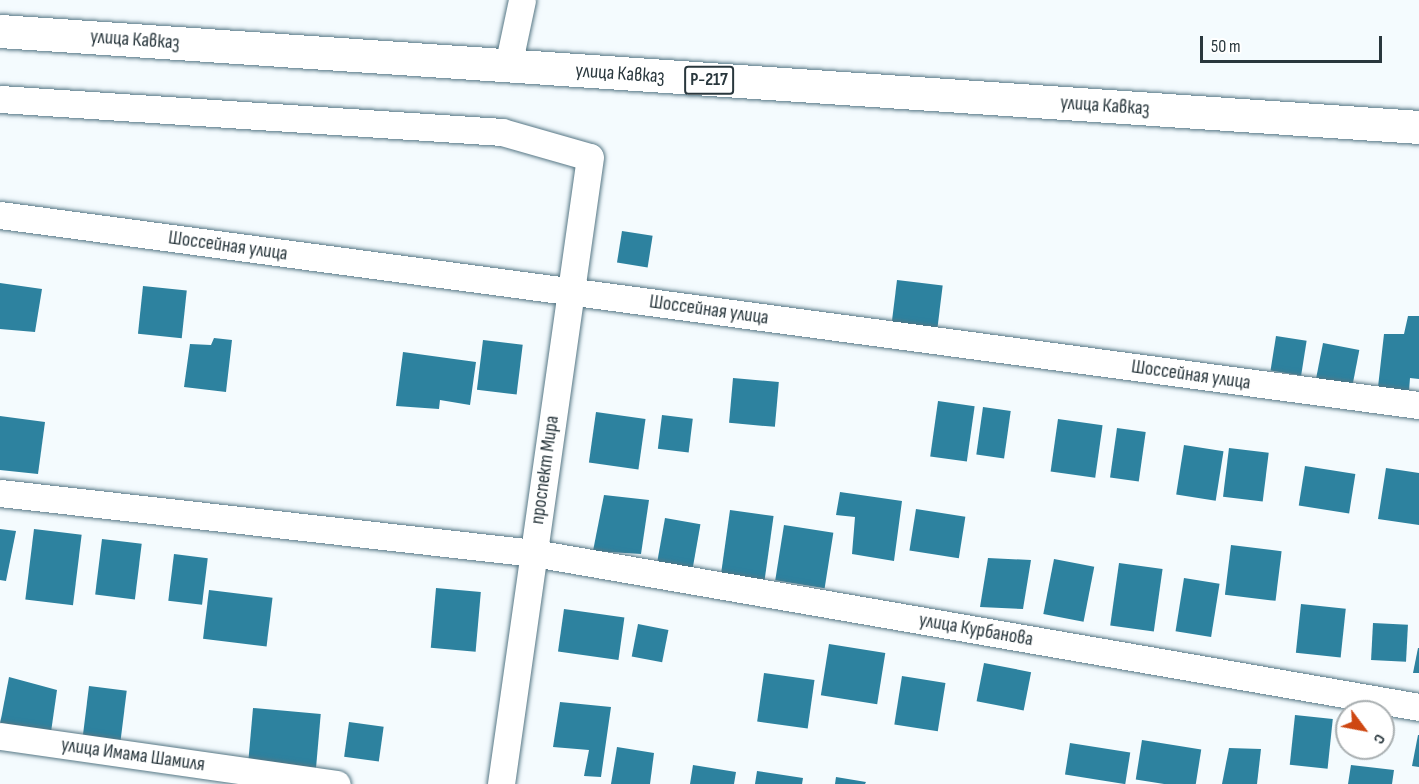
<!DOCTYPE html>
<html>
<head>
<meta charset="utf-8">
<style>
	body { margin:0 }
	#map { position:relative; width:1419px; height:784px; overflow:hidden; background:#f4fbfe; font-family:"Sofia Sans Condensed",sans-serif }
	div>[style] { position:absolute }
	.building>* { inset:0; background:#2d829f; transform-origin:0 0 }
	.roads { filter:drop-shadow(0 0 2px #567785) drop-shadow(0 0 2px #567785) }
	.minor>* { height:27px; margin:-13.5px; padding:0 13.5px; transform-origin:13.5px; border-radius:13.5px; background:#fff }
	.highway>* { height:33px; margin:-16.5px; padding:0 16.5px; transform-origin:16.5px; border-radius:16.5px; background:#fff }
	span { translate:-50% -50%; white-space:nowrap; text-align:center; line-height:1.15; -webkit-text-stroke:6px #fff; paint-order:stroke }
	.shield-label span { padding:2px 4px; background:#fff; border:2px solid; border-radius:4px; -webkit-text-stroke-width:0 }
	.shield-label { font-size:18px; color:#29373d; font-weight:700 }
	.street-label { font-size:20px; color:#29373d }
	.north { position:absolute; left:1335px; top:700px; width:60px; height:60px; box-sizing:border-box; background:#fff; border:2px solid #a9afb1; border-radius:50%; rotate:122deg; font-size:16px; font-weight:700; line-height:24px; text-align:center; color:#29373d }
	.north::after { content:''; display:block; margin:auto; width:21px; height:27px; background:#ce4712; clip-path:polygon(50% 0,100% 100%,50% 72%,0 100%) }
	.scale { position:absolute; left:1200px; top:36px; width:182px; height:27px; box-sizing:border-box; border:3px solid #29373d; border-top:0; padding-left:8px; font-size:18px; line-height:21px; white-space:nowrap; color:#29373d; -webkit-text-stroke:4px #fff; paint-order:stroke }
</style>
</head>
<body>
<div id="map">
	<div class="building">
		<i style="left:622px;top:231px;width:31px;height:32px;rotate:9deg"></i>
		<i style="left:897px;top:280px;width:46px;height:45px;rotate:7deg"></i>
		<i style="clip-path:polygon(0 283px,42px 289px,35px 332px,0 329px)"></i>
		<i style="left:143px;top:286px;width:44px;height:48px;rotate:6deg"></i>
		<i style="clip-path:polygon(1408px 316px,1419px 316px,1419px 379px,1410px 378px,1409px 391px,1378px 387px,1384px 334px,1404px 334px)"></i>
		<i style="left:1276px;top:336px;width:31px;height:35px;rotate:9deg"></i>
		<i style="clip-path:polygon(214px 338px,232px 340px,226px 392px,184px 387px,190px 344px,211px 345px)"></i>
		<i style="left:483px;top:340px;width:40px;height:50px;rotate:7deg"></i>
		<i style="left:1323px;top:343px;width:37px;height:36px;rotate:11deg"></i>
		<i style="clip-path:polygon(403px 352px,476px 362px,470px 405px,440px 400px,439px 409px,396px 406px)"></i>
		<i style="left:733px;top:378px;width:46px;height:45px;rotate:5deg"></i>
		<i style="left:938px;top:401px;width:37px;height:56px;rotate:8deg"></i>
		<i style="left:983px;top:407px;width:28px;height:48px;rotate:8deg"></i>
		<i style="left:596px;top:412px;width:50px;height:51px;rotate:8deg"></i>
		<i style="left:662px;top:415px;width:31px;height:34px;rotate:7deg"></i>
		<i style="clip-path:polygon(0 416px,45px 422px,38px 474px,0 470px)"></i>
		<i style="left:1058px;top:419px;width:45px;height:53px;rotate:8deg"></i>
		<i style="left:1117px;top:428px;width:29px;height:50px;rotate:8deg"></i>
		<i style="left:1184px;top:445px;width:40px;height:50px;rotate:9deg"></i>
		<i style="left:1229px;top:448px;width:40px;height:49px;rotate:7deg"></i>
		<i style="left:1305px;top:466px;width:51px;height:40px;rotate:9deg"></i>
		<i style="clip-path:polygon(1386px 468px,1419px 473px,1419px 525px,1378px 519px)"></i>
		<i style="clip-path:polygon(840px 492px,902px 501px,894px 561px,852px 554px,855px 517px,836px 515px)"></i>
		<i style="clip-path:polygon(604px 495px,649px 500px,641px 554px,593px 551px)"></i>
		<i style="left:916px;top:509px;width:50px;height:42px;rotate:9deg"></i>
		<i style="left:730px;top:510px;width:44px;height:64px;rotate:8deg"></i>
		<i style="left:665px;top:518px;width:36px;height:45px;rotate:10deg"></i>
		<i style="left:784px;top:525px;width:50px;height:56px;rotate:9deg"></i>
		<i style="clip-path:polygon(0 529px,16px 531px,6px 581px,0 580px)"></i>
		<i style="left:34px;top:529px;width:48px;height:71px;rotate:7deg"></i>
		<i style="left:102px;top:539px;width:40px;height:56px;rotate:7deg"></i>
		<i style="left:1231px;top:545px;width:51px;height:50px;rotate:7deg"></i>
		<i style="left:174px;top:554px;width:34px;height:47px;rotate:7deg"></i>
		<i style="clip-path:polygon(988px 558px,1031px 560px,1023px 609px,980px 607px)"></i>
		<i style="left:1054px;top:559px;width:41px;height:56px;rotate:11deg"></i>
		<i style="left:1119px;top:563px;width:44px;height:63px;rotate:8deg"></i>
		<i style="left:1184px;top:578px;width:36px;height:54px;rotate:9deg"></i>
		<i style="left:436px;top:588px;width:45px;height:60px;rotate:5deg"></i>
		<i style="left:209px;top:590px;width:64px;height:49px;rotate:7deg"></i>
		<i style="left:1301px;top:604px;width:45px;height:49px;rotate:6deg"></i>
		<i style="left:564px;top:609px;width:61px;height:43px;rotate:8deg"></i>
		<i style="left:1373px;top:623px;width:35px;height:37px;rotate:3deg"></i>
		<i style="left:638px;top:624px;width:31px;height:33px;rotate:11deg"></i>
		<i style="left:829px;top:644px;width:57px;height:52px;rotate:9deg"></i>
		<i style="clip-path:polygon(1418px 648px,1419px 648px,1419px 673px,1413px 673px)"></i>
		<i style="left:984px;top:663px;width:48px;height:39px;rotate:11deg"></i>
		<i style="left:764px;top:673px;width:51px;height:49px;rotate:8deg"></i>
		<i style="left:902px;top:676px;width:44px;height:49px;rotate:9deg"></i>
		<i style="clip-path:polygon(9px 677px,57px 690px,51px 732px,0 724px)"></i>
		<i style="left:89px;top:686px;width:38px;height:54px;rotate:7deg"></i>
		<i style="clip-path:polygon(560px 702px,611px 707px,601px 777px,584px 776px,589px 750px,553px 747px)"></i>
		<i style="left:253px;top:708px;width:68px;height:54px;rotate:5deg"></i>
		<i style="left:1295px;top:715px;width:38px;height:50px;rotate:6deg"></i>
		<i style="left:349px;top:722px;width:35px;height:35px;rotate:8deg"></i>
		<i style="clip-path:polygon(1418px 735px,1419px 735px,1419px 767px,1412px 766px)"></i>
		<i style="left:1142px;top:740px;width:60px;height:40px;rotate:9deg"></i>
		<i style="left:1070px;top:743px;width:61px;height:32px;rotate:9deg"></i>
		<i style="clip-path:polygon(617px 747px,654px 753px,650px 784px,611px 784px)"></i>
		<i style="clip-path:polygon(1229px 748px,1261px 749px,1257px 784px,1222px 784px)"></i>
		<i style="clip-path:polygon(693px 765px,736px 772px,734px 784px,690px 784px)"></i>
		<i style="clip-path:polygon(1351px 765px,1394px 770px,1392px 784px,1348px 784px)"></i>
		<i style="clip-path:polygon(757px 771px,803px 778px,802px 784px,755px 784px)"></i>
		<i style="clip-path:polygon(836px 777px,866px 782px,865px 784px,835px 784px)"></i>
	</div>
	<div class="roads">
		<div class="minor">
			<i style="left:508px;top:66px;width:67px;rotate:-78deg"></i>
			<i style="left:0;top:99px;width:503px;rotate:3.76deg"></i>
			<i style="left:502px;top:132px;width:91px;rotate:15.9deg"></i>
			<i style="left:590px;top:157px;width:633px;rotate:98.08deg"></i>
			<i style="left:0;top:215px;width:1432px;rotate:7.63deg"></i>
			<i style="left:0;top:493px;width:537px;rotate:6.41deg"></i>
			<i style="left:534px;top:553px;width:898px;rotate:9.87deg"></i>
			<i style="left:0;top:736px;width:340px;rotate:8.1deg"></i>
		</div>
		<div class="highway">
			<i style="left:0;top:31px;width:1422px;rotate:3.87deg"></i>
		</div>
	</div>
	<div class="shield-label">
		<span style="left:709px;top:80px">Р-217</span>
	</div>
	<div class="street-label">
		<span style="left:135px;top:40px;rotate:4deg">улица Кавказ</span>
		<span style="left:620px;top:74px;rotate:4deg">улица Кавказ</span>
		<span style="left:1105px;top:106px;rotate:4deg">улица Кавказ</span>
		<span style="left:228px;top:246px;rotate:8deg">Шоссейная улица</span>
		<span style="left:709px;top:310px;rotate:8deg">Шоссейная улица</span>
		<span style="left:1191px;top:375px;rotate:8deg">Шоссейная улица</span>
		<span style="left:545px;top:470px;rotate:-82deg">проспект Мира</span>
		<span style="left:976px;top:630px;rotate:10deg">улица Курбанова</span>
		<span style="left:133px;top:755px;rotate:8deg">улица Имама Шамиля</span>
	</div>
	<div class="north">С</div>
	<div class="scale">50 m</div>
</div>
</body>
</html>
